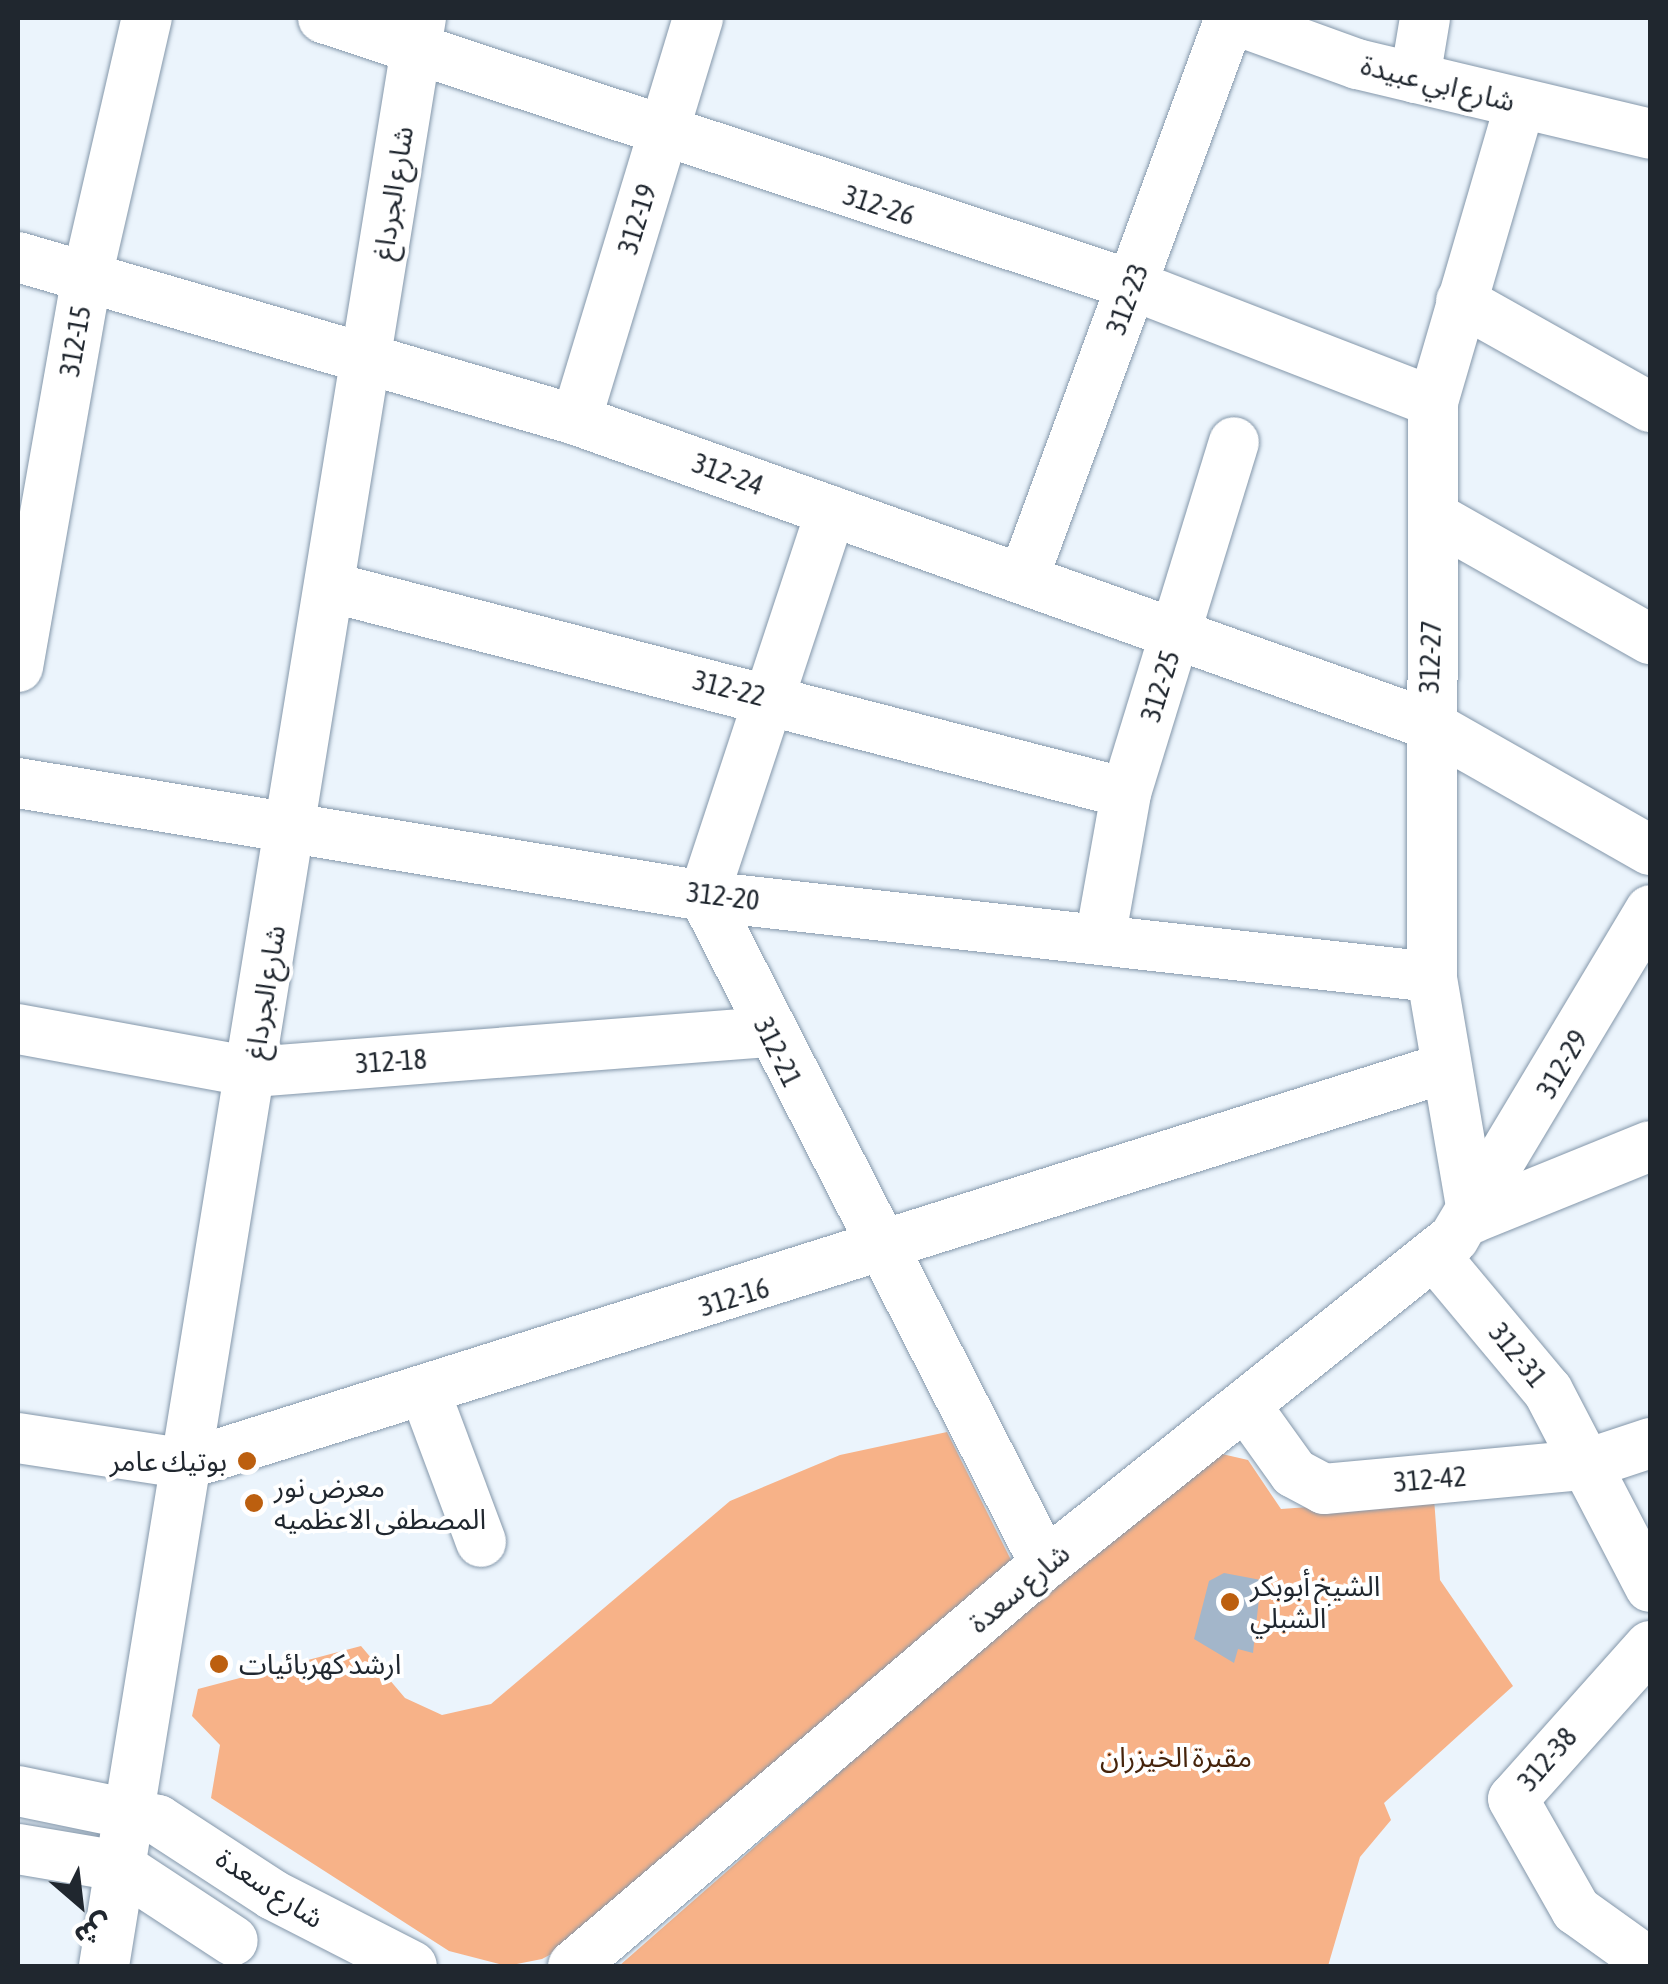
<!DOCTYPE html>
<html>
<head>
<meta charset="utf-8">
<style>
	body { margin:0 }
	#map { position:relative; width:1668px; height:1984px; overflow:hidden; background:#ebf4fc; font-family:"Asap Condensed","Noto Sans Arabic",sans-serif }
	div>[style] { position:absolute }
	.green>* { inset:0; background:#f7b288 }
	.building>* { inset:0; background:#a3b6ca }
	.roads { filter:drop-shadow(0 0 2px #8497aa) drop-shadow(0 0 2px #8497aa) }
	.minor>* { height:50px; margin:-25px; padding:0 25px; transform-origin:25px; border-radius:25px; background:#fff }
	.dots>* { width:28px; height:28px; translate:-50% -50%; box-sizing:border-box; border:5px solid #fff; border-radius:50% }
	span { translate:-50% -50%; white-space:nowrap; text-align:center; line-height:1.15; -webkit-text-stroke:8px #fff; paint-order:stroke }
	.street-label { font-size:28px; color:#20272f }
	.poi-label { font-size:28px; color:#20272f }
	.right { translate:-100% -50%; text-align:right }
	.left { translate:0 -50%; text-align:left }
	.park-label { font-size:28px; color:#46240c }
	.frame { position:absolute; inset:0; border:20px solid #20272f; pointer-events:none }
	.north { position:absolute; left:30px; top:1854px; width:100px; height:100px; -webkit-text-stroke:8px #fff; paint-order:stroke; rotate:152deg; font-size:28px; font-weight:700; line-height:40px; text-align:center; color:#20272f }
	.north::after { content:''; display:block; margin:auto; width:35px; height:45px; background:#20272f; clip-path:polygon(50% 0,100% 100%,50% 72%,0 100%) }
</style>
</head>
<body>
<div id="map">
	<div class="green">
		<i style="clip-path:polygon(947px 1432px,1011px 1560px,578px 1940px,542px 1959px,507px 1966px,449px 1951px,211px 1798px,220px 1745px,192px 1716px,198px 1689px,361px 1646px,405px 1698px,442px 1715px,491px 1704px,730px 1501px,840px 1455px)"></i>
		<i style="clip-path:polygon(1222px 1454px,1248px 1460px,1281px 1509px,1434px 1498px,1440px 1580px,1513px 1686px,1384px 1803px,1391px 1820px,1360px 1857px,1328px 1966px,619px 1966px,1055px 1583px)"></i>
	</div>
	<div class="building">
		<i style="clip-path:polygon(1224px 1573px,1261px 1580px,1253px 1653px,1238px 1649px,1234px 1663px,1194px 1639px,1209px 1581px)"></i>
	</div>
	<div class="roads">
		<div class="minor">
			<i style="left:323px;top:18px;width:852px;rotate:18.26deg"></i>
			<i style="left:1132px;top:285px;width:323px;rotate:21.2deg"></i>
			<i style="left:1230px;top:18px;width:135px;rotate:19.9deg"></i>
			<i style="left:1357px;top:64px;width:301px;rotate:13.4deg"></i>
			<i style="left:1415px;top:78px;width:61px;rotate:-80.5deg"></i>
			<i style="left:18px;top:257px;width:581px;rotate:16.28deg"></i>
			<i style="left:576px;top:420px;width:905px;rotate:19.64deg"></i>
			<i style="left:1428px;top:724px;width:255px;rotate:29.6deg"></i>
			<i style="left:1461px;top:301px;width:217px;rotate:29.3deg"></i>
			<i style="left:576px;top:420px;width:420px;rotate:-73.1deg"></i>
			<i style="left:831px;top:511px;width:405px;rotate:108.3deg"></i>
			<i style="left:704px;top:896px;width:750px;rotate:62.96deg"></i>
			<i style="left:1436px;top:518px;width:246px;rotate:29.5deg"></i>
			<i style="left:1023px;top:579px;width:598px;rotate:-69.75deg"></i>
			<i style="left:330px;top:587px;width:822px;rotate:14.51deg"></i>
			<i style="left:18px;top:667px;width:396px;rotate:-80deg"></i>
			<i style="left:87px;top:277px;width:266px;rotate:-77deg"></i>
			<i style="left:18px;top:783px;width:695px;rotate:9.35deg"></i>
			<i style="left:704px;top:896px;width:732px;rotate:6.35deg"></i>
			<i style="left:1101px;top:934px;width:143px;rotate:-79.9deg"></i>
			<i style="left:1126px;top:793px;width:367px;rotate:-72.9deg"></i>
			<i style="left:18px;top:1029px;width:239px;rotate:10.4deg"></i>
			<i style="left:253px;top:1072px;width:516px;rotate:-4.45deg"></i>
			<i style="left:1473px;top:1218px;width:244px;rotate:-99.7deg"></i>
			<i style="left:1432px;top:977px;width:575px;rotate:-89.9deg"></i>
			<i style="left:1433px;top:402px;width:310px;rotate:-73.7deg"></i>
			<i style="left:1473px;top:1218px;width:191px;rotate:-22.1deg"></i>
			<i style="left:1435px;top:1256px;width:176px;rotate:50.1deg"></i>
			<i style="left:1548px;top:1391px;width:221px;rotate:62.5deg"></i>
			<i style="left:425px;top:1392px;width:160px;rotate:69.5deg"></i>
			<i style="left:1246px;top:1406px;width:82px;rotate:54.4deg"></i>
			<i style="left:1294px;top:1473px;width:34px;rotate:28deg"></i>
			<i style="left:1324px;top:1489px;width:261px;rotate:-5.3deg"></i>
			<i style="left:1584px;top:1465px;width:70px;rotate:-18.4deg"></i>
			<i style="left:18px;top:1438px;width:171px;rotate:8.7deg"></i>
			<i style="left:187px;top:1464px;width:1316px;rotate:-17.47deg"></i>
			<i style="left:1650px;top:1646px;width:205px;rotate:131.8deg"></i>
			<i style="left:1513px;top:1799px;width:128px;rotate:60.4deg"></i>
			<i style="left:1576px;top:1910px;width:91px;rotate:35.6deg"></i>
			<i style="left:18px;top:1791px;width:143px;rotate:11.7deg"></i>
			<i style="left:158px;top:1820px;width:137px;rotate:33.1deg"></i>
			<i style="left:273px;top:1895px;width:156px;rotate:27.1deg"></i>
			<i style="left:18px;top:1849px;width:102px;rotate:9.6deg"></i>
			<i style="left:119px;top:1866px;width:136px;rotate:33.3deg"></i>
			<i style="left:104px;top:1966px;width:1974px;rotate:-80.76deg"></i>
			<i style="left:573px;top:1966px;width:620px;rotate:-40.42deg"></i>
			<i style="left:1045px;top:1564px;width:523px;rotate:-38.56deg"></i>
			<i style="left:1454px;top:1238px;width:382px;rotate:-59.1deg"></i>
		</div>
	</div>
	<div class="dots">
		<i style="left:247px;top:1461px;background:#bc5f0f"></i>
		<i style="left:254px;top:1503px;background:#bc5f0f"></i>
		<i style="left:1230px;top:1602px;background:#bc5f0f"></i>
		<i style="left:219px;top:1664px;background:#bc5f0f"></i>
	</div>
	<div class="street-label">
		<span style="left:1438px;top:83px;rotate:14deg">شارع ابي عبيدة</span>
		<span style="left:393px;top:193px;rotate:-81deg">شارع الجرداغ</span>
		<span style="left:879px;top:205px;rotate:18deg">312-26</span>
		<span style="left:637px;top:219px;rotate:-73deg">312-19</span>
		<span style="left:1127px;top:299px;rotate:-70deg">312-23</span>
		<span style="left:75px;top:341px;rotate:-80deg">312-15</span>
		<span style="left:728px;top:474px;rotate:20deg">312-24</span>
		<span style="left:1430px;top:657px;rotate:-88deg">312-27</span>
		<span style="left:1160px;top:686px;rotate:-73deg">312-25</span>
		<span style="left:729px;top:688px;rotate:14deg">312-22</span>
		<span style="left:723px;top:896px;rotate:7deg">312-20</span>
		<span style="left:265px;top:992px;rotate:-81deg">شارع الجرداغ</span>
		<span style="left:778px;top:1052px;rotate:64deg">312-21</span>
		<span style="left:391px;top:1061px;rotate:-4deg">312-18</span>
		<span style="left:1562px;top:1064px;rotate:-60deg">312-29</span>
		<span style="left:734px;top:1297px;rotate:-17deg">312-16</span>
		<span style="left:1518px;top:1355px;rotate:51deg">312-31</span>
		<span style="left:1430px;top:1479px;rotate:-5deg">312-42</span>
		<span style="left:1019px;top:1588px;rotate:-40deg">شارع سعدة</span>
		<span style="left:1547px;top:1759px;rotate:-49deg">312-38</span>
		<span style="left:270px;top:1888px;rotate:33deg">شارع سعدة</span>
	</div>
	<div class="poi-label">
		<span class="right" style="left:227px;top:1461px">بوتيك عامر</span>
		<span class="left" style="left:274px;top:1503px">معرض نور<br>المصطفى الاعظميه</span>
		<span class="left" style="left:1250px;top:1602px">الشيخ أبوبكر<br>الشبلي</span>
		<span class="left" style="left:239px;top:1664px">ارشد كهربائيات</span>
	</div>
	<div class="park-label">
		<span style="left:1176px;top:1757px">مقبرة الخيزران</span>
	</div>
	<div class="frame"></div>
	<div class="north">ش</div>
</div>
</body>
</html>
